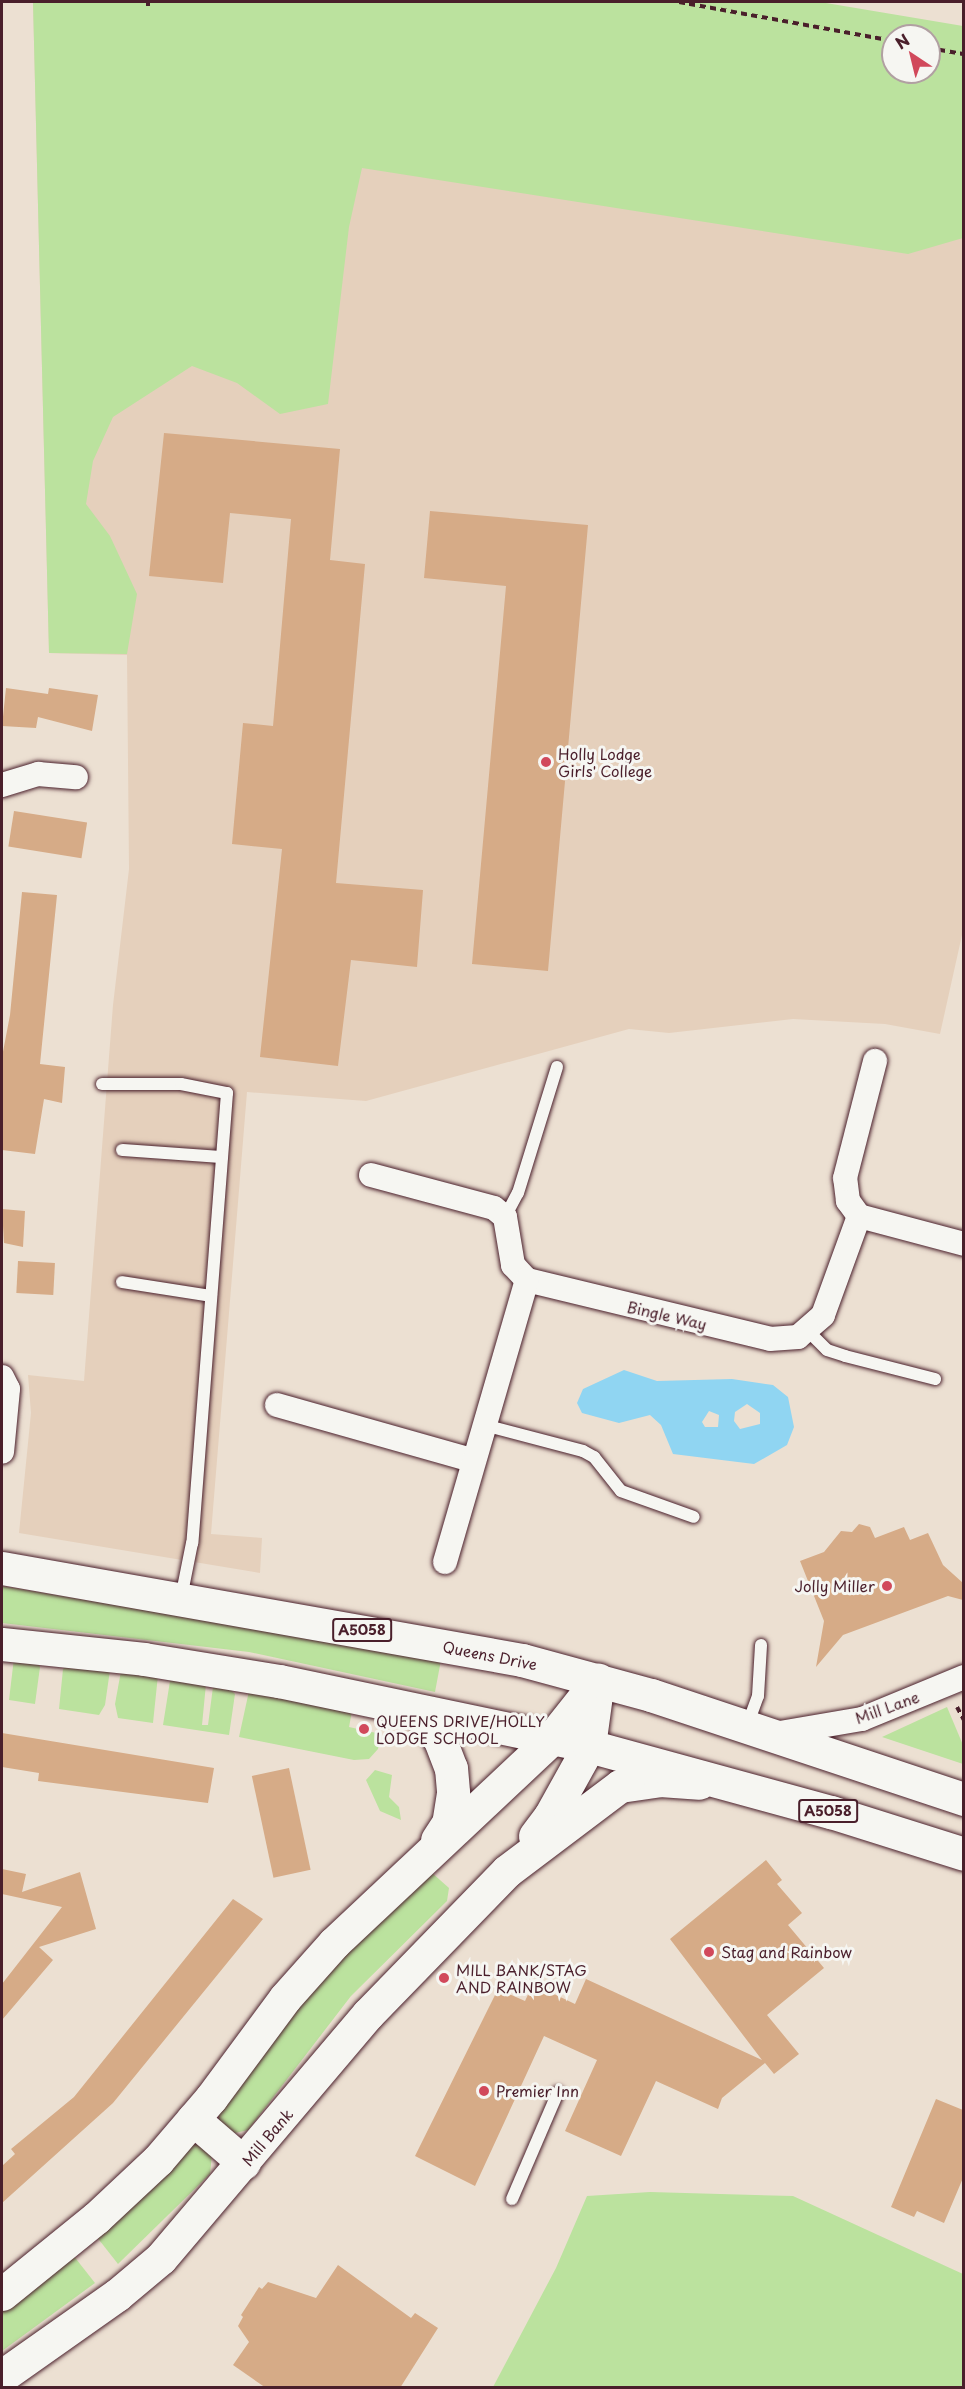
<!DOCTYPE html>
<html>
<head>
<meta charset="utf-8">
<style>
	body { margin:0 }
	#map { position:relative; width:965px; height:2389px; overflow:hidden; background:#ece0d2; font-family:"Playpen Sans",sans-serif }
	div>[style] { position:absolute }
	.built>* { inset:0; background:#e5d0bc }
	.green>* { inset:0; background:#bbe29e }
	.water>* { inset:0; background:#90d5f2 }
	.building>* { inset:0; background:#d6ab87; transform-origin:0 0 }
	.path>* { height:4px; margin-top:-2px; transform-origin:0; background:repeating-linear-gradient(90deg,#4a1f2b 0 6px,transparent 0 10.5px) }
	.roads { filter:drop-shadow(0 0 2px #4a1f2b) drop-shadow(0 0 2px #4a1f2b) }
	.lane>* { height:12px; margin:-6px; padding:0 6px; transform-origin:6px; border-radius:6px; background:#f6f6f2 }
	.street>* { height:24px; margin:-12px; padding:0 12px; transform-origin:12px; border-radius:12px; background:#f6f6f2 }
	.secondary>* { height:33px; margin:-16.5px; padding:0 16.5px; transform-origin:16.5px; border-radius:16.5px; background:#f6f6f2 }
	.highway>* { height:33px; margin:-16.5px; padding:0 16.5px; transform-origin:16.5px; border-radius:16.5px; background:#f6f6f2 }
	.dots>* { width:16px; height:16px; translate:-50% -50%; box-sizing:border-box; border:3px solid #f6f6f2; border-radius:50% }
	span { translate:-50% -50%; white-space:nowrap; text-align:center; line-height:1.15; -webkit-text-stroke:6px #f6f6f2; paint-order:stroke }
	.shield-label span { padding:2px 4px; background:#f6f6f2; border:2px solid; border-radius:4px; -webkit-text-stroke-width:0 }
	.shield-label { font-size:14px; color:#4a1f2b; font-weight:700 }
	.poi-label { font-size:15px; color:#4a1f2b }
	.left { translate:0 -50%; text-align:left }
	.right { translate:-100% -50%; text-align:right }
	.street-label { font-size:15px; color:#4a1f2b }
	.frame { position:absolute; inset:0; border:3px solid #4a1f2b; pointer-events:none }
	.north { position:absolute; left:881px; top:24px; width:60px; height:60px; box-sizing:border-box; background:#f6f6f2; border:2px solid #b1a0a2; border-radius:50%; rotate:325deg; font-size:16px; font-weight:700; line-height:24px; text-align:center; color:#4a1f2b }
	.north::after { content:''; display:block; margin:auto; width:21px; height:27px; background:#d1495b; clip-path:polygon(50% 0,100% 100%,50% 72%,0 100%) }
</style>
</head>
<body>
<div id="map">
	<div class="built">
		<i style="clip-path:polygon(33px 2px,893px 72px,963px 74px,964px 926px,940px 1034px,885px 1024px,793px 1019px,669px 1033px,629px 1029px,366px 1101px,247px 1092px,211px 1534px,262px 1538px,260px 1573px,19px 1533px,31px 1413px,28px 1375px,84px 1381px,113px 1005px,129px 869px,127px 655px,49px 653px)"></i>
	</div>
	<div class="green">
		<i style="clip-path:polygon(evenodd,33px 2px,820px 2px,963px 26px,963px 238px,908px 254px,362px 168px,349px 227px,328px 404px,280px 414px,237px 383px,192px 366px,113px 417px,93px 461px,86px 504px,110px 536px,137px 594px,127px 654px,49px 653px,33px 2px,893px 36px,929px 36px,929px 72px,893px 72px,893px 36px)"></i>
		<i style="clip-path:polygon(2px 1586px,441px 1660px,435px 1692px,249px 1652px,2px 1623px)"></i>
		<i style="clip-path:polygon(14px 1658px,37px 1661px,40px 1667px,35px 1704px,9px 1700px)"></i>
		<i style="clip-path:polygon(67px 1665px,110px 1670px,105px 1705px,99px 1715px,59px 1709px,63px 1669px)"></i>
		<i style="clip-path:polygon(121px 1671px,158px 1675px,153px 1723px,118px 1718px,115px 1704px)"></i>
		<i style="clip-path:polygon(174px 1677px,206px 1684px,202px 1725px,208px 1725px,213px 1687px,230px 1689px,235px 1694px,229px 1735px,163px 1725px,170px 1681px)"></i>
		<i style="clip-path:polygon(249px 1691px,352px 1711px,349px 1727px,381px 1734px,378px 1749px,369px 1759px,354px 1760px,239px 1737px)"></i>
		<i style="clip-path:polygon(947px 1707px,963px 1745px,963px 1764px,882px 1737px)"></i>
		<i style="clip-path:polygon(375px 1770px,392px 1775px,389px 1797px,399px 1807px,401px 1820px,380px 1811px,366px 1780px)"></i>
		<i style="clip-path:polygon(431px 1872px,449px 1888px,447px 1901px,351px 1996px,248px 2130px,231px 2134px,219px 2122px,219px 2110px,325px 1972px)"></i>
		<i style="clip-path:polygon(196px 2144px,212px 2154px,210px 2174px,118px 2264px,96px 2236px,189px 2146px)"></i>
		<i style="clip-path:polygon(650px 2192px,793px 2196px,963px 2274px,963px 2387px,493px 2387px,556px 2268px,587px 2196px)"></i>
		<i style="clip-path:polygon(73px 2255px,95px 2283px,2px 2351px,2px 2308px)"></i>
	</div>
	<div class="water">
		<i style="clip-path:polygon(evenodd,624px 1370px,657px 1381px,732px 1379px,773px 1385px,788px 1397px,794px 1427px,787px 1445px,754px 1464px,673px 1454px,661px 1425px,650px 1415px,619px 1423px,582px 1413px,577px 1403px,583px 1389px,624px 1370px,747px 1404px,760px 1413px,760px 1424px,740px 1429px,734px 1421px,735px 1412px,747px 1404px,624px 1370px,709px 1411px,719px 1415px,718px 1427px,705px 1427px,702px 1422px,709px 1411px)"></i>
	</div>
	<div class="building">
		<i style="clip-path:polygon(164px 433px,340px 449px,330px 560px,365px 564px,336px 883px,423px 890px,417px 967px,351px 960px,338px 1066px,260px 1057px,282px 849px,232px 844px,243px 723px,273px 726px,291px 519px,230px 513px,223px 583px,149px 576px)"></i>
		<i style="clip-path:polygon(430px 511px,588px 525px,548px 971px,472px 964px,506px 586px,424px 578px)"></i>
		<i style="clip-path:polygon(6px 688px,48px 694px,49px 688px,98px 695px,92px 731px,38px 717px,36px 728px,2px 726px)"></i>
		<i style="left:14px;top:811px;width:74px;height:36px;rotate:9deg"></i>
		<i style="clip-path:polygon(22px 892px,57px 895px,40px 1064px,65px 1067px,62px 1103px,44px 1099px,35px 1154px,2px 1150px,2px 1057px,10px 1015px)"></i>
		<i style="clip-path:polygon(2px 1209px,25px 1211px,23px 1247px,4px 1243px)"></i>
		<i style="left:18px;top:1261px;width:37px;height:32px;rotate:3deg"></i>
		<i style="clip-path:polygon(859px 1524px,870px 1527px,875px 1538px,904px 1527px,910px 1540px,928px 1533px,943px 1565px,963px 1583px,963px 1600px,948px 1596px,843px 1635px,816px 1667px,824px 1621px,800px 1561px,824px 1552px,841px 1531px,852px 1532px)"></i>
		<i style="clip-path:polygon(2px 1733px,214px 1768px,208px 1803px,38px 1781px,39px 1773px,2px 1767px)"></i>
		<i style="left:289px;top:1768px;width:104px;height:38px;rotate:78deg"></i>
		<i style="clip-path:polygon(766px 1860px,782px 1880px,777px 1884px,802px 1913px,788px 1925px,824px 1968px,767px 2015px,799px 2054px,774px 2074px,765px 2063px,722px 2098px,718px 2109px,656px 2081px,621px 2156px,565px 2131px,597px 2060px,544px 2036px,475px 2186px,415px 2156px,498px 1989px,525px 2001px,533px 1984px,575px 2004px,586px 1979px,762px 2060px,670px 1939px)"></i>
		<i style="clip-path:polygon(2px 1869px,26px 1874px,22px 1892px,80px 1872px,96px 1929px,39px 1947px,53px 1960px,2px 2020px,2px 1984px,62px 1907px,2px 1894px)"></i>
		<i style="clip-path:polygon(233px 1899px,263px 1919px,113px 2103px,2px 2203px,2px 2166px,15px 2154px,11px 2149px,74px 2097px)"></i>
		<i style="clip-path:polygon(936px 2099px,963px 2110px,963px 2178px,944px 2223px,917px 2211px,914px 2217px,891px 2207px)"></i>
		<i style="clip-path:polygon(338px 2265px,411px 2318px,415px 2313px,438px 2328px,400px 2388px,266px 2388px,233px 2365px,249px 2342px,238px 2326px,243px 2317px,241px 2315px,259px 2287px,262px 2289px,268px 2282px,316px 2298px)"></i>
	</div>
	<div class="path">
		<i style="left:679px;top:2px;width:218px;rotate:10.3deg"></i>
		<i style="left:148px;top:6px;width:4px;rotate:-90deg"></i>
		<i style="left:929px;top:48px;width:36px;rotate:10deg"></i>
		<i style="left:957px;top:1707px;width:15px;rotate:62deg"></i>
	</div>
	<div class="roads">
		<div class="lane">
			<i style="left:102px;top:1084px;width:79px"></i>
			<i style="left:181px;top:1084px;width:47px;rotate:11.1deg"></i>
			<i style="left:227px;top:1093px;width:451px;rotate:94.4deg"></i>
			<i style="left:192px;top:1543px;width:56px;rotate:101.3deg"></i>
			<i style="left:122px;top:1150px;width:100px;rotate:4deg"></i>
			<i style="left:505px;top:1217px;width:27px;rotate:-62deg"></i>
			<i style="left:518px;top:1193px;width:132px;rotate:-72.8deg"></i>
			<i style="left:122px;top:1282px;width:90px;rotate:8.9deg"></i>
			<i style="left:807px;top:1330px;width:28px;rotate:45deg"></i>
			<i style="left:827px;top:1350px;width:19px;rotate:18deg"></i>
			<i style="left:845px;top:1356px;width:93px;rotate:14.3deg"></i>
			<i style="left:484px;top:1425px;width:102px;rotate:14.7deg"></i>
			<i style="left:583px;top:1451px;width:13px;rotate:29deg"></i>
			<i style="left:594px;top:1457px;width:43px;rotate:51.5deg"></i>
			<i style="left:621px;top:1491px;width:77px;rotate:19.6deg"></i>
			<i style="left:747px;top:1726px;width:32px;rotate:-70deg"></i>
			<i style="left:758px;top:1696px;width:51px;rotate:-86.6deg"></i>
			<i style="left:512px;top:2199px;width:116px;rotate:-66.7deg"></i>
		</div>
		<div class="street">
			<i style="left:2px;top:785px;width:38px;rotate:-17deg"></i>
			<i style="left:38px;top:774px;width:38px;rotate:5deg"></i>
			<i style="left:371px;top:1175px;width:127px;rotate:15deg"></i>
			<i style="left:494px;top:1208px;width:14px;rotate:39deg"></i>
			<i style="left:505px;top:1217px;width:49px;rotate:80.5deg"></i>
			<i style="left:513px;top:1265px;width:21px;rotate:47deg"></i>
			<i style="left:527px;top:1280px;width:250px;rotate:13.6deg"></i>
			<i style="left:770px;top:1339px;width:28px;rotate:-4deg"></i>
			<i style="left:798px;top:1337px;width:33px;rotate:-41deg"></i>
			<i style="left:823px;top:1315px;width:105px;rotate:-70deg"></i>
			<i style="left:859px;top:1216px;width:109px;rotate:14.9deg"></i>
			<i style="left:859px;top:1216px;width:19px;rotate:-126deg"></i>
			<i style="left:848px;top:1201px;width:23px;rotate:-97deg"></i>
			<i style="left:845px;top:1178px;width:121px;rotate:-75.6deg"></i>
			<i style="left:2px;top:1377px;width:13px;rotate:63deg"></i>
			<i style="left:8px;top:1389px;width:63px;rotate:95.4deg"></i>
			<i style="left:277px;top:1405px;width:203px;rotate:15.8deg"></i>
			<i style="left:445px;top:1562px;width:294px;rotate:-73.8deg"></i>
			<i style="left:774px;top:1734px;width:89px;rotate:-9.7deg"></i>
			<i style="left:862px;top:1719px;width:110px;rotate:-22.4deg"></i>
		</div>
		<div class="secondary">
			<i style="left:419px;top:1711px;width:36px;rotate:54deg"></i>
			<i style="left:440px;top:1740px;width:30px;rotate:69deg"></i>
			<i style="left:451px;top:1768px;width:25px;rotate:85deg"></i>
			<i style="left:453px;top:1793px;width:30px;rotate:99deg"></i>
			<i style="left:448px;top:1823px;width:20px;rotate:123deg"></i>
			<i style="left:535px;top:1836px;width:25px;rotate:-53deg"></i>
			<i style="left:550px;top:1816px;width:80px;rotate:-60.9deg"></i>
			<i style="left:589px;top:1746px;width:67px;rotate:-82.2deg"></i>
			<i style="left:193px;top:2119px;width:67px;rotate:40.8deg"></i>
			<i style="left:2px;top:2294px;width:121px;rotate:-39deg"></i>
			<i style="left:96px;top:2218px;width:85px;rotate:-43.1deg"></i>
			<i style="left:158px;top:2160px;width:82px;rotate:-49.5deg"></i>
			<i style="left:211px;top:2098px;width:124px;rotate:-53.5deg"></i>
			<i style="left:285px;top:1998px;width:74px;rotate:-48.3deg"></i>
			<i style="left:334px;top:1943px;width:298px;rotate:-43.2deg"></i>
			<i style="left:551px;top:1739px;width:75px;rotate:-51.5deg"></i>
			<i style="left:2px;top:2376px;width:141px;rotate:-35.2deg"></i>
			<i style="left:117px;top:2295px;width:57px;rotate:-40.1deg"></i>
			<i style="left:161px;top:2258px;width:320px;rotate:-49.7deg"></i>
			<i style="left:368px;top:2014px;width:199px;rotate:-45.8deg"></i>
			<i style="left:507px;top:1871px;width:141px;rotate:-37deg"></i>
			<i style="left:620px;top:1786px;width:40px;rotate:-8.5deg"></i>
			<i style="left:660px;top:1780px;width:39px;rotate:4deg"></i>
		</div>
		<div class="highway">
			<i style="left:2px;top:1568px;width:528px;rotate:10.03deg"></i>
			<i style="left:522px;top:1660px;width:134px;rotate:15.2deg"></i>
			<i style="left:651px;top:1695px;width:330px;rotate:18.4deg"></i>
			<i style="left:2px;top:1644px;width:143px;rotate:6deg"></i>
			<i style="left:144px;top:1659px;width:137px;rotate:9.3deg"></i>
			<i style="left:279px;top:1681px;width:317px;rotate:11.8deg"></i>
			<i style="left:589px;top:1746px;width:251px;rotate:15.3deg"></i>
			<i style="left:831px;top:1812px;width:139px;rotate:17.5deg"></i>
		</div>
	</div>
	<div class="dots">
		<i style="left:546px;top:762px;background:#d1495b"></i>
		<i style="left:887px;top:1586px;background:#d1495b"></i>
		<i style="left:364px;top:1729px;background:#d1495b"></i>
		<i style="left:709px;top:1952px;background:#d1495b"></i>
		<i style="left:444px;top:1978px;background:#d1495b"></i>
		<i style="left:484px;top:2091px;background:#d1495b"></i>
	</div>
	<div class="shield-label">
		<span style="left:362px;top:1630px">A5058</span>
		<span style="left:828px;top:1811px">A5058</span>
	</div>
	<div class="poi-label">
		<span class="left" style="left:558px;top:762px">Holly Lodge<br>Girls' College</span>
		<span class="right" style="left:875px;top:1586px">Jolly Miller</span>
		<span class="left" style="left:376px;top:1729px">QUEENS DRIVE/HOLLY<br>LODGE SCHOOL</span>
		<span class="left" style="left:721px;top:1952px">Stag and Rainbow</span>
		<span class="left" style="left:456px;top:1978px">MILL BANK/STAG<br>AND RAINBOW</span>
		<span class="left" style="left:496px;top:2091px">Premier Inn</span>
	</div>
	<div class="street-label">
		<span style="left:667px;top:1315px;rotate:13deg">Bingle Way</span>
		<span style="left:490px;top:1655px;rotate:11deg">Queens Drive</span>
		<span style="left:887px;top:1707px;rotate:-20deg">Mill Lane</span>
		<span style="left:267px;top:2137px;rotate:-50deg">Mill Bank</span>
	</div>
	<div class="frame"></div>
	<div class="north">N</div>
</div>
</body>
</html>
